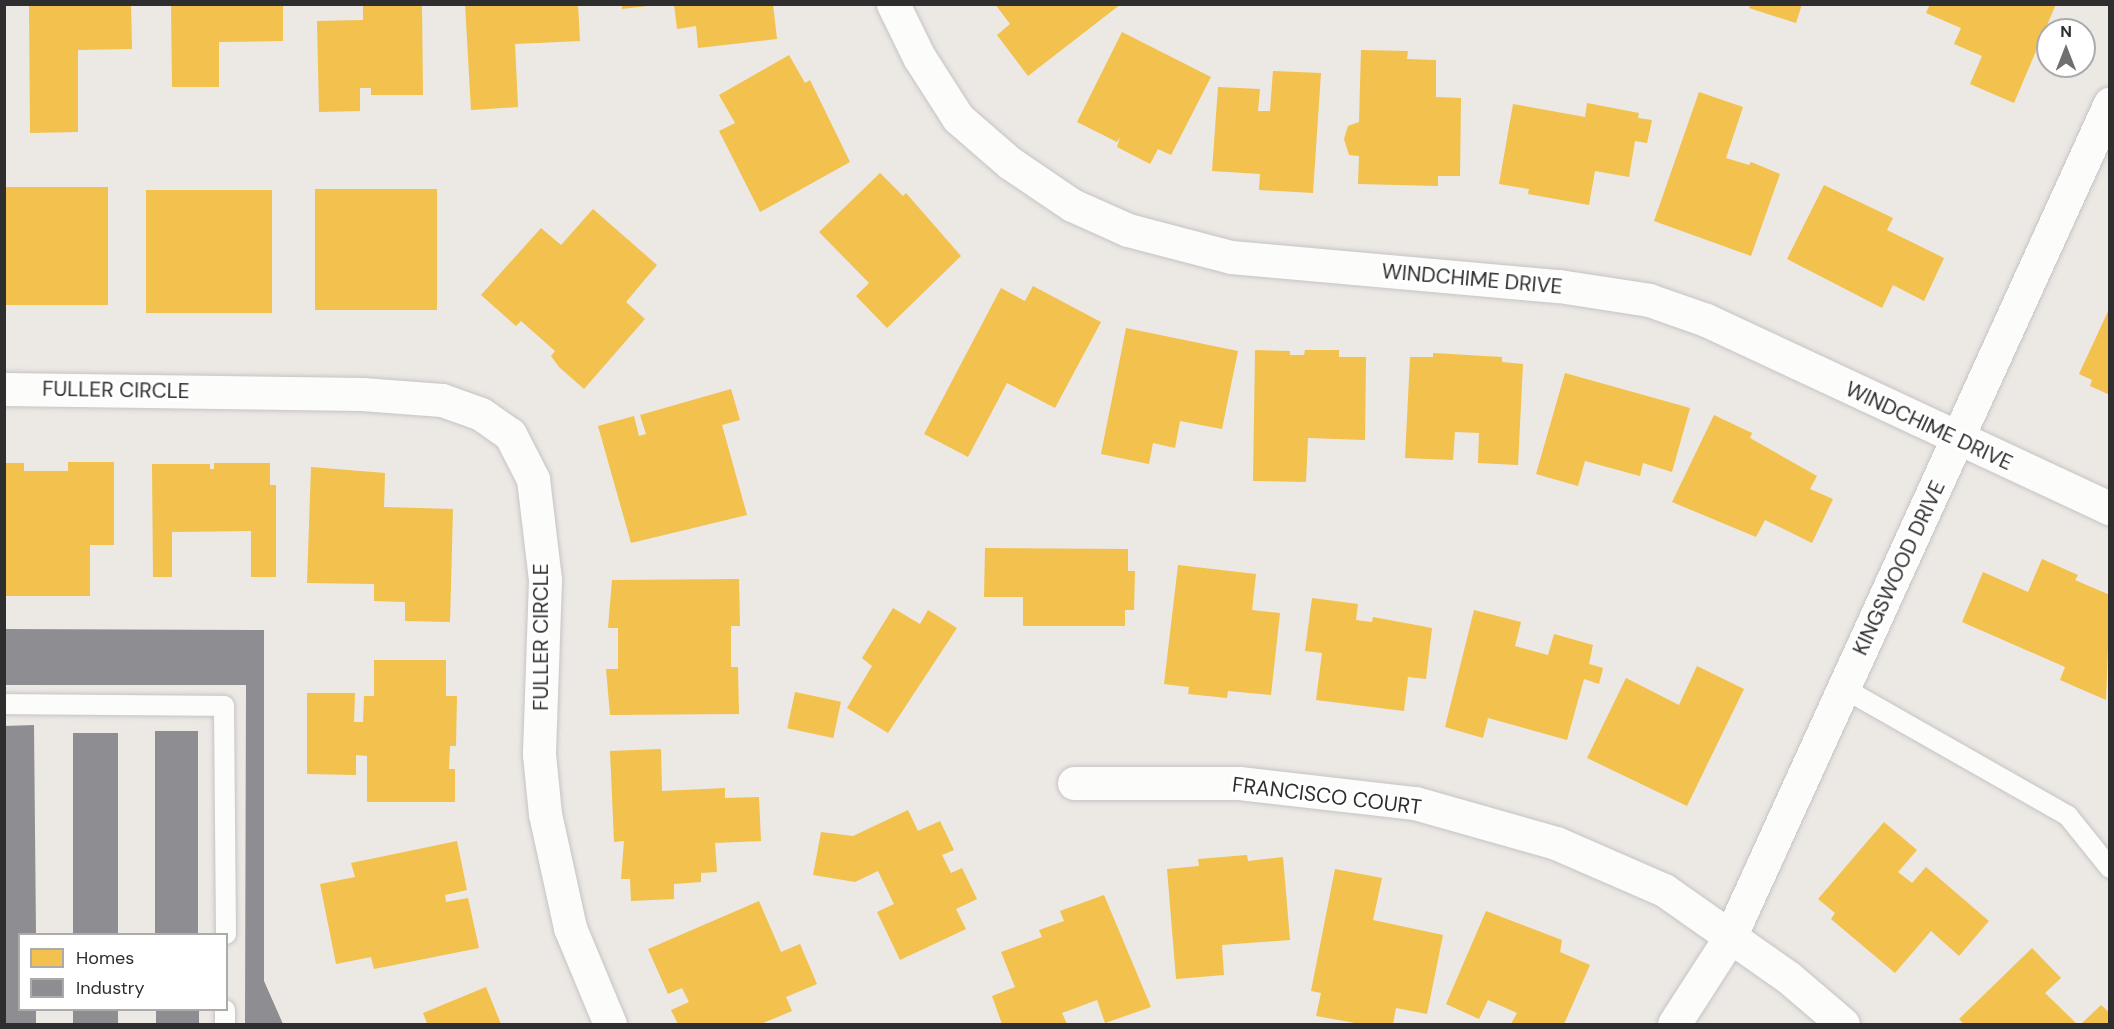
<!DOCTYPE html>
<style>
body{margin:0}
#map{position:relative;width:2114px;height:1029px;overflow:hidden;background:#ece8e4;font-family:"DM Sans",sans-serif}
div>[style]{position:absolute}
.homes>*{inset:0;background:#f2c14e;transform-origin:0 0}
.industry>*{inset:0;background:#8d8d92;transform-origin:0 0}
.roads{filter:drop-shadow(0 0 2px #c5c4c5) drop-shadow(0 0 2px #c5c4c5)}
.lane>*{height:20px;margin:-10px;padding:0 10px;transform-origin:10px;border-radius:10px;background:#fcfcfb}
.street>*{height:33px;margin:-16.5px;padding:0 16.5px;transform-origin:16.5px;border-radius:16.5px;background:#fcfcfb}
.secondary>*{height:33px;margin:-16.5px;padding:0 16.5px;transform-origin:16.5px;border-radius:16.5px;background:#fcfcfb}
span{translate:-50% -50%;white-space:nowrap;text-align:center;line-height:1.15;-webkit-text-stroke:6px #fff;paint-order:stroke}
.street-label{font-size:21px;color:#2e2e2e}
.frame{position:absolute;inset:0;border:6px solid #2e2e2e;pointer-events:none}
.legend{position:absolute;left:18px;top:933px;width:210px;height:78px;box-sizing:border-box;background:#fff;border:2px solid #ababab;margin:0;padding:8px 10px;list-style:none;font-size:18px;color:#2e2e2e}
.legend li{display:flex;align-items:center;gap:12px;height:30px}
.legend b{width:30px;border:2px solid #ababab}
.north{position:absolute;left:2036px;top:18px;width:60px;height:60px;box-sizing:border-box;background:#fff;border:2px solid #ababab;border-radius:50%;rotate:0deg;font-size:16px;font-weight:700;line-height:24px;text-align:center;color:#2e2e2e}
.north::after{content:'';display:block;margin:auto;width:21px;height:27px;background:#706f6e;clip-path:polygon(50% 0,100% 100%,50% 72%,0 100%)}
</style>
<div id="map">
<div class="homes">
<i style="clip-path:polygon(29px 4px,131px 4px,132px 49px,78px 50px,78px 132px,30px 133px)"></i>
<i style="clip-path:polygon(171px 4px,283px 4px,283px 41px,219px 42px,219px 87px,172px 87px)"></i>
<i style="clip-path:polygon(363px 4px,422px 4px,423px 95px,371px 95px,371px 88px,360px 88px,360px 111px,319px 112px,317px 21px,363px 20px)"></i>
<i style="clip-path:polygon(465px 4px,578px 4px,580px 41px,515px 44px,518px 107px,471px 110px)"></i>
<i style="clip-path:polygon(622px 4px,647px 4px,647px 6px,622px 9px)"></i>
<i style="clip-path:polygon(674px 4px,773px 4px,777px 39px,698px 48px,696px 26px,677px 29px)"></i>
<i style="clip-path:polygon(995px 4px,1121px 4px,1028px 76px,997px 35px,1010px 24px)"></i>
<i style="clip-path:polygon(1751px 4px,1802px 4px,1796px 23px,1749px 8px)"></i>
<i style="clip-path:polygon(1930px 4px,2056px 4px,2014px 103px,1970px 84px,1982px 56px,1954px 44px,1961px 28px,1926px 13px)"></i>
<i style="clip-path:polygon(1122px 32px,1211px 77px,1171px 155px,1158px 149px,1150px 164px,1117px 147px,1120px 137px,1117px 142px,1077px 122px)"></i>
<i style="clip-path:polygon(1361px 50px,1408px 51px,1407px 59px,1436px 60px,1436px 97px,1461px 98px,1460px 176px,1438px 176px,1438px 186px,1358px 184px,1359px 156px,1349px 155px,1344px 139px,1348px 126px,1359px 122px)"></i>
<i style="clip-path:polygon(789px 55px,805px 83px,810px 80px,850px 162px,760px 212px,719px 131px,735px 123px,719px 95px)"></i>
<i style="clip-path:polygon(1273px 71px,1321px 73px,1313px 193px,1259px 190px,1260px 174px,1212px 171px,1218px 87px,1260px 89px,1258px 111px,1270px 111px)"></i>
<i style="clip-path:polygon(1699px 92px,1743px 107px,1726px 158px,1749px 165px,1751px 162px,1780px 174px,1751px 256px,1654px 221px)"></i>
<i style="clip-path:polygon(1587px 103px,1639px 113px,1638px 118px,1652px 120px,1647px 143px,1635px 141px,1629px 177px,1595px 171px,1589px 205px,1528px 194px,1529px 189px,1499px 184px,1513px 104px,1585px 117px)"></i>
<i style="clip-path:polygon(880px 173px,903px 196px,906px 193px,961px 256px,887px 328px,856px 296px,869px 283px,819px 232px)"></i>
<i style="clip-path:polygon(1824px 185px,1893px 218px,1887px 230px,1944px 258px,1924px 301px,1893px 285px,1882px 308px,1787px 259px)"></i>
<i style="left:4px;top:187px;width:104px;height:118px"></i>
<i style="left:315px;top:189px;width:122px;height:121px"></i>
<i style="left:272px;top:190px;width:123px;height:126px;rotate:90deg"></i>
<i style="clip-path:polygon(593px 209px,657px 265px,626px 302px,645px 319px,584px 389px,559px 367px,551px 356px,555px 351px,521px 321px,516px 326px,481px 295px,541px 228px,561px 245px)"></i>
<i style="clip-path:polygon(1033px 286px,1101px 322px,1055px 408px,1007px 383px,968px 457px,924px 434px,1001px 288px,1025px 301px)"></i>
<i style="clip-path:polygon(2110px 307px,2110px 395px,2090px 386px,2092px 380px,2079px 374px)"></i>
<i style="clip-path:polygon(1126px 328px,1238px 351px,1222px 429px,1180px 421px,1175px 448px,1153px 443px,1149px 464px,1101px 454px)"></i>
<i style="clip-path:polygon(1255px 350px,1290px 351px,1290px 355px,1304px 355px,1305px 350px,1339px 350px,1339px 357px,1366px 357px,1365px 440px,1308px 438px,1306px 482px,1253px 481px)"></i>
<i style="clip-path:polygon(1433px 353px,1502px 357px,1502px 362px,1523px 364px,1518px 465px,1478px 463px,1479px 433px,1455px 432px,1453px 460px,1405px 458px,1410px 357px,1433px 357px)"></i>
<i style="clip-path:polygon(1565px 373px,1690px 408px,1672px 472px,1643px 463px,1640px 476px,1585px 461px,1578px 486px,1536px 474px)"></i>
<i style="clip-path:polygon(731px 389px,740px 420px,722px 425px,747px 515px,631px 543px,598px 426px,634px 416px,639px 436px,646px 434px,640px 415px)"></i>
<i style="clip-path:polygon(1714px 415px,1752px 433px,1750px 438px,1817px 476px,1810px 489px,1833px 499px,1812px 543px,1765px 520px,1756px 537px,1672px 502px)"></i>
<i style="clip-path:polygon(68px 462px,114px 462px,114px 545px,90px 545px,90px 596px,4px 596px,4px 463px,24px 463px,24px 471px,68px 471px)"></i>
<i style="clip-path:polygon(214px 463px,270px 463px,270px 485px,276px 485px,276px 577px,251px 577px,251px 531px,172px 532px,172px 577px,153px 577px,152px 464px,210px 464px,210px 469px,214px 469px)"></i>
<i style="clip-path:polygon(311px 467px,385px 473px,384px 507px,453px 509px,450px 622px,405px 621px,405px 602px,374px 601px,374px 584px,307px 583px)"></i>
<i style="clip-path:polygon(985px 548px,1128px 549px,1128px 571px,1135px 571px,1134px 610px,1125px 610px,1125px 626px,1023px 626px,1023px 597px,984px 597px)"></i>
<i style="clip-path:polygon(2042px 559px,2078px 575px,2075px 580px,2110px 595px,2106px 700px,2060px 680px,2065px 667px,1962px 622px,1983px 572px,2028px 592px)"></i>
<i style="clip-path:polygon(1178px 565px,1256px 574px,1252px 610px,1280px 613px,1271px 695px,1228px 691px,1227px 698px,1188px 694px,1189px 687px,1164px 684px)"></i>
<i style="clip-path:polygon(739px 579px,740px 626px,731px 626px,731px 667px,738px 667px,739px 714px,610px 715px,606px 669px,618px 669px,618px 628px,608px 628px,612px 580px)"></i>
<i style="clip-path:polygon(1312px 598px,1358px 604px,1356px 620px,1372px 622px,1373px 617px,1432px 628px,1426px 679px,1408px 677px,1404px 711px,1316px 700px,1322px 653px,1305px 651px)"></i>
<i style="clip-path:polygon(893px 608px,920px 624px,928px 610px,957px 628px,888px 733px,847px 708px,872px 666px,862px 658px)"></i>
<i style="clip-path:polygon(1474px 610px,1521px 622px,1515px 646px,1548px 655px,1554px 634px,1593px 645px,1589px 664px,1603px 668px,1599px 684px,1584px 679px,1567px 740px,1488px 718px,1483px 738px,1445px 727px)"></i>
<i style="clip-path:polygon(374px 660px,446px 660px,446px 696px,457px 696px,456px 746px,450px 746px,449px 769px,455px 769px,455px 802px,367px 802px,367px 756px,356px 755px,356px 775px,307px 774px,307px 693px,355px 693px,354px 722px,363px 722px,364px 696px,374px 696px)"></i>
<i style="clip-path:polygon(1697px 666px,1744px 689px,1687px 806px,1587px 758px,1626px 678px,1679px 705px)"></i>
<i style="left:795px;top:692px;width:47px;height:37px;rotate:12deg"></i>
<i style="clip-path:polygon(661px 749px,662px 791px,725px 788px,725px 798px,759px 797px,761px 841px,715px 843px,717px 872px,701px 873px,701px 882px,674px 884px,674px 899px,631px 901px,630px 879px,621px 879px,624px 841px,614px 842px,610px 751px)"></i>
<i style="clip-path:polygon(908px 810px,918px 831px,940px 821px,954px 850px,942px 855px,951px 873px,962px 868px,977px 899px,956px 909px,966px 929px,900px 960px,877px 912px,894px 904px,878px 871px,855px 882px,813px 875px,821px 832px,853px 836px)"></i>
<i style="clip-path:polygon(1884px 822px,1917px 850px,1898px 872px,1912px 883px,1926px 867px,1989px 921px,1959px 956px,1931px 931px,1895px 973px,1831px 919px,1835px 913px,1818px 899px)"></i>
<i style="clip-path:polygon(457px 841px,467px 890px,445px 895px,446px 902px,468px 898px,479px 948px,374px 969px,371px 957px,336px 964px,320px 884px,355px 877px,351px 863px)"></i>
<i style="clip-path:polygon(1247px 855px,1248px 861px,1283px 857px,1290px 940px,1222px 945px,1224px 975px,1176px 979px,1167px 869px,1199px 866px,1198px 859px)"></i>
<i style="clip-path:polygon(1335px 869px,1382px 878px,1373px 920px,1443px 935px,1427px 1014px,1396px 1008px,1393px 1024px,1361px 1024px,1316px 1016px,1321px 993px,1311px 991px)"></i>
<i style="clip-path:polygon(1104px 895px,1151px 1007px,1105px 1023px,1097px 1000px,1062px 1013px,1067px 1024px,1002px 1024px,992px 996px,1015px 987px,1001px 952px,1042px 937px,1039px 930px,1064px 921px,1060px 911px)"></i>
<i style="clip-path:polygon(759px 901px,781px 952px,800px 944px,817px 984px,786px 997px,792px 1011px,761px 1024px,678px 1024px,671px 1010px,689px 1002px,682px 988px,668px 994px,648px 949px)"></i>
<i style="clip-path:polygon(1486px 911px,1562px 940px,1560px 952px,1590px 965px,1564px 1024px,1511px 1024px,1517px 1013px,1488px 1000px,1479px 1019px,1446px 1004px)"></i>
<i style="clip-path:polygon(2032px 948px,2061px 978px,2045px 993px,2077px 1024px,1964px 1024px,1959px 1019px)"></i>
<i style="clip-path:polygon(486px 987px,501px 1024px,424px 1024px,427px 1023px,423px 1013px)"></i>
<i style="clip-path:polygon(2101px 1005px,2110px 1013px,2110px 1024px,2081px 1024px)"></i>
</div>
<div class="industry">
<i style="clip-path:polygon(4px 629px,264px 630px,264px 981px,283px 1024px,245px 1024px,246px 685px,4px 685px)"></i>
<i style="clip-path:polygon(34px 725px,36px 934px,20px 934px,20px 1010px,36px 1010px,36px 1024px,4px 1024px,4px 726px)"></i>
<i style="left:155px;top:731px;width:43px;height:203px"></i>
<i style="left:73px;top:733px;width:45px;height:201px"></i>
<i style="left:73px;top:1010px;width:45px;height:14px"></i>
<i style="left:156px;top:1010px;width:43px;height:14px"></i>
</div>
<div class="roads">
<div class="lane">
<i style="left:1843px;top:688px;width:259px;rotate:29.6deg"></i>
<i style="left:2068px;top:816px;width:67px;rotate:51.1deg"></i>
<i style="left:4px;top:704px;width:220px;rotate:0.5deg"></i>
<i style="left:224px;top:706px;width:228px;rotate:89.5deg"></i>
<i style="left:225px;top:1024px;width:14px;rotate:-90deg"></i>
</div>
<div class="street">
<i style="left:893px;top:4px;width:59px;rotate:63.9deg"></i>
<i style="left:919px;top:57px;width:72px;rotate:57.4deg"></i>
<i style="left:958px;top:118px;width:69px;rotate:40.9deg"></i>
<i style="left:1010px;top:163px;width:75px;rotate:34.1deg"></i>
<i style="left:1072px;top:205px;width:61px;rotate:24.1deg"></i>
<i style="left:1128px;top:230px;width:106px;rotate:14.7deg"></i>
<i style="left:1231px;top:257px;width:329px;rotate:5.1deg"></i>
<i style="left:1559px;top:286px;width:91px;rotate:8.8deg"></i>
<i style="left:1649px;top:300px;width:60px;rotate:19.3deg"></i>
<i style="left:1706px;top:320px;width:446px;rotate:25deg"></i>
<i style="left:4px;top:389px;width:358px;rotate:0.8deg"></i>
<i style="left:362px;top:394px;width:80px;rotate:4.3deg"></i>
<i style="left:442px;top:400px;width:41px;rotate:19.7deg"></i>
<i style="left:481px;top:414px;width:35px;rotate:35deg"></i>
<i style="left:510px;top:434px;width:51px;rotate:62.9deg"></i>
<i style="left:533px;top:479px;width:102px;rotate:83.2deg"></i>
<i style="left:545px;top:580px;width:174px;rotate:92deg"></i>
<i style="left:539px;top:754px;width:60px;rotate:84.3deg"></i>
<i style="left:545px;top:814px;width:117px;rotate:77.6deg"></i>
<i style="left:570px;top:928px;width:104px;rotate:67.4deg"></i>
<i style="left:1074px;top:783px;width:165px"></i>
<i style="left:1239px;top:783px;width:177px;rotate:6.5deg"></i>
<i style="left:1415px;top:803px;width:147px;rotate:15.8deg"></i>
<i style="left:1556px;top:843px;width:118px;rotate:23.5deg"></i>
<i style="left:1664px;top:890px;width:151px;rotate:35.1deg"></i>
<i style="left:1788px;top:977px;width:72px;rotate:40.5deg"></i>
</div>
<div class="secondary">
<i style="left:1674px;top:1024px;width:103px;rotate:-57.2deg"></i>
<i style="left:1730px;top:937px;width:916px;rotate:-65.5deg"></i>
</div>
</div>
<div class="street-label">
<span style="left:1472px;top:279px;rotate:5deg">WINDCHIME DRIVE</span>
<span style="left:116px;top:390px;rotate:1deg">FULLER CIRCLE</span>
<span style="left:1929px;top:426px;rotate:25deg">WINDCHIME DRIVE</span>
<span style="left:1899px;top:568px;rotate:-65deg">KINGSWOOD DRIVE</span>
<span style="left:541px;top:637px;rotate:-90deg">FULLER CIRCLE</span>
<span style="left:1327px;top:796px;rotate:7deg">FRANCISCO COURT</span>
</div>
<div class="frame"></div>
<ul class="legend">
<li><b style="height:16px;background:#f2c14e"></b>Homes</li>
<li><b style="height:16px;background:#8d8d92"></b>Industry</li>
</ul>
<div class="north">N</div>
</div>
